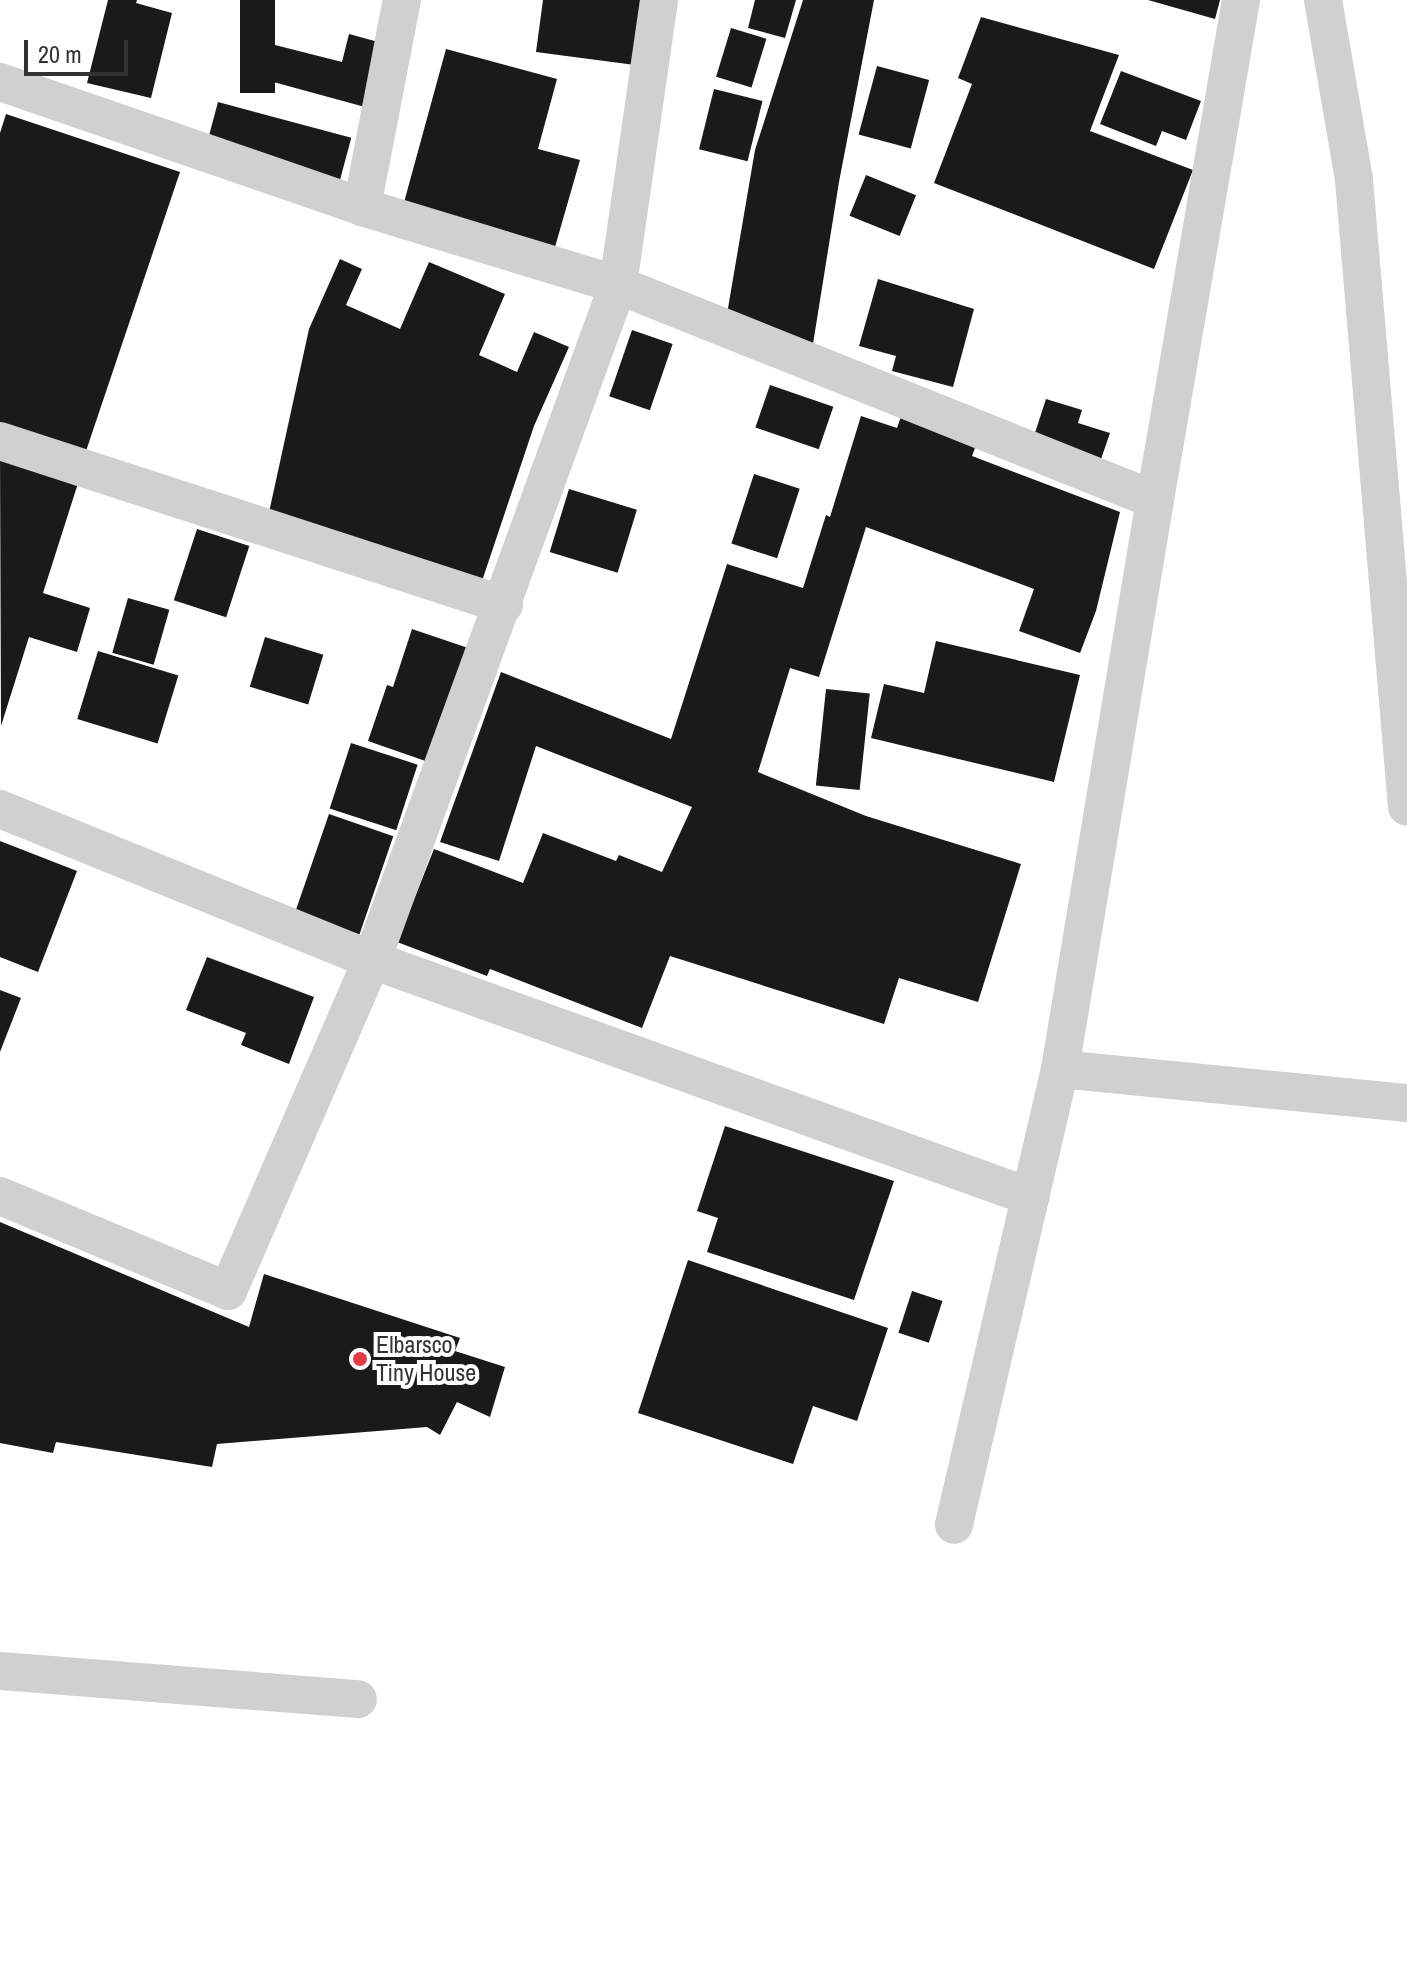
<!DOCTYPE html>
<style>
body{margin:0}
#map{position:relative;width:1407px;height:1968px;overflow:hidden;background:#fff;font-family:"Archivo Narrow",sans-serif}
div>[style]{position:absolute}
.building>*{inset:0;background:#1a1a1a;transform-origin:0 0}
.street>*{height:38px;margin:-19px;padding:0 19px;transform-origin:19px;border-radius:19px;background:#d0d0d0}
.dots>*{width:22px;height:22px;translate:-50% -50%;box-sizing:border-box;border:4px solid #fff;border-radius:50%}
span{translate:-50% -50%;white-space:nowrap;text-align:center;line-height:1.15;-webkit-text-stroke:8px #fff;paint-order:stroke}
.poi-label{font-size:24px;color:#333}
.left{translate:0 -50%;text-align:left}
.scale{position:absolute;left:24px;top:40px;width:104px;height:36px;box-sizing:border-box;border:4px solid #333;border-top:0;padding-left:10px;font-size:24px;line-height:28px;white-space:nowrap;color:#333;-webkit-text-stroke:6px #fff;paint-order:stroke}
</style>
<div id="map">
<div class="building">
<i style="clip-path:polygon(108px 0,137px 0,136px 3px,172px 13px,151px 98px,87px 83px)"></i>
<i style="left:240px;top:0;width:35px;height:93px"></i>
<i style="clip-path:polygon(543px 0,643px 0,635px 65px,536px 52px)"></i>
<i style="clip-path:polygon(755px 0,796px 0,785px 38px,748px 28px)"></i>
<i style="clip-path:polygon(803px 0,874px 0,839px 182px,813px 344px,727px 314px,755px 150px)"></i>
<i style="clip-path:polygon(1148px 0,1220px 0,1215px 19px)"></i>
<i style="clip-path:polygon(981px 17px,1119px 55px,1090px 131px,1193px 170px,1154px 269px,934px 183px,972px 84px,958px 78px)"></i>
<i style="left:731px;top:28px;width:37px;height:51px;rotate:17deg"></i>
<i style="clip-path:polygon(349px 34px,382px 43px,365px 107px,266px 80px,275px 45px,342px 62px)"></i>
<i style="clip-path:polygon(446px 49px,557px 79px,538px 149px,580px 160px,555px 247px,403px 206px)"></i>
<i style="left:877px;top:66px;width:54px;height:71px;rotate:15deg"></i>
<i style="clip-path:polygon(1121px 71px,1201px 101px,1186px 140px,1162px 131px,1156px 146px,1100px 124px)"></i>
<i style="left:714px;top:89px;width:50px;height:62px;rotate:14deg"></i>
<i style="left:218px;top:102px;width:138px;height:45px;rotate:15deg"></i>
<i style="clip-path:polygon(6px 114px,180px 172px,85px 454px,0 426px,0 133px)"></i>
<i style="left:866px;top:175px;width:54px;height:44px;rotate:22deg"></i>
<i style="clip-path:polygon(340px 259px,362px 269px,346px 305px,400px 329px,429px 262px,505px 294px,479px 355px,517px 372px,534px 332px,569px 347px,534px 426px,480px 587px,268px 517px,309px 329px)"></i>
<i style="clip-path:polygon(878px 279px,974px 309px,953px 387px,892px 371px,896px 356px,859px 346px)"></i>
<i style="left:632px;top:330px;width:43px;height:70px;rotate:19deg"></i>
<i style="left:770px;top:385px;width:67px;height:45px;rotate:19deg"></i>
<i style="clip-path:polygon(1046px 399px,1082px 410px,1078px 423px,1110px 433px,1100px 462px,1033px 439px)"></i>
<i style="clip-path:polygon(903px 411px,978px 440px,972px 456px,1120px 512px,1096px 611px,1080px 653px,1019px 631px,1034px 589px,866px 527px,819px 677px,790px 668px,758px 772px,866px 816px,1021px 864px,978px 1002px,899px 978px,884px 1024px,670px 956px,642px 1028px,490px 969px,487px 976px,397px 942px,434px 849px,523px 883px,543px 833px,616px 861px,619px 855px,662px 872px,692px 807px,536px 746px,499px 861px,440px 842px,501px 672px,671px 739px,727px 564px,803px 588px,826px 515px,830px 517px,861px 416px,897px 428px)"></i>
<i style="clip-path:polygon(0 452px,80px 477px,43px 593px,90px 608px,77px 652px,29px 637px,1px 726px)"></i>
<i style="left:754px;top:474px;width:48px;height:73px;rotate:18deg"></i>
<i style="left:569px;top:489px;width:71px;height:66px;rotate:17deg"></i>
<i style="left:197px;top:529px;width:55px;height:75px;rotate:18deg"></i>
<i style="left:128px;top:598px;width:43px;height:57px;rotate:16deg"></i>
<i style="clip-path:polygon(412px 629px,474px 650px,434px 764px,368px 741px,387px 685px,393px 687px)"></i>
<i style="left:265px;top:637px;width:61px;height:52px;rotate:17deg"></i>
<i style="clip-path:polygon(936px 641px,1080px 675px,1054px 782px,871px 738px,884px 684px,924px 693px)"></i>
<i style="left:98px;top:651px;width:84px;height:71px;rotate:17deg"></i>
<i style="left:826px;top:689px;width:44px;height:97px;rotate:6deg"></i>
<i style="left:351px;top:743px;width:70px;height:69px;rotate:18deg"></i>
<i style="left:329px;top:814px;width:68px;height:104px;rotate:19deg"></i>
<i style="clip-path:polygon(0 841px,77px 871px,38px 972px,0 957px)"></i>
<i style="clip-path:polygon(207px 957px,314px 997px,289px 1064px,241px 1045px,246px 1033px,186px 1010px)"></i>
<i style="clip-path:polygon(0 990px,21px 998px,0 1052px)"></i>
<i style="clip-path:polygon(725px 1126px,894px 1181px,854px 1300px,707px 1252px,718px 1218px,697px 1211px)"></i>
<i style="clip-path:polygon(0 1222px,249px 1327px,264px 1274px,460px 1338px,455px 1351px,505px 1367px,490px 1417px,457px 1402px,440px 1435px,427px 1427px,217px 1444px,212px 1467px,56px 1442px,53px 1453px,0 1443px)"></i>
<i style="clip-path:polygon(688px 1260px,888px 1328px,857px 1421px,813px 1406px,793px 1464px,638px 1413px)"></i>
<i style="left:912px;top:1291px;width:32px;height:44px;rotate:18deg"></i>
</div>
<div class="street">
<i style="left:1323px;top:0;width:183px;rotate:80.2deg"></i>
<i style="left:1354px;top:180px;width:629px;rotate:85.17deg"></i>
<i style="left:0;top:82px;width:383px;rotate:19deg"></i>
<i style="left:362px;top:207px;width:268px;rotate:16.9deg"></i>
<i style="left:618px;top:285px;width:578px;rotate:21.82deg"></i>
<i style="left:1155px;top:500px;width:577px;rotate:99.48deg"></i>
<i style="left:1060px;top:1069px;width:468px;rotate:103.1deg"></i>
<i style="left:362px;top:207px;width:211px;rotate:-79.1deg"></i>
<i style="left:0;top:441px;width:530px;rotate:18.02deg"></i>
<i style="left:1155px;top:500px;width:507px;rotate:-80.24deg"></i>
<i style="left:0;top:809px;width:401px;rotate:22.1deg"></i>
<i style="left:372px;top:960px;width:700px;rotate:19.78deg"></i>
<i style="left:1060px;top:1069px;width:349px;rotate:5.6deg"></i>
<i style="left:0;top:1196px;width:247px;rotate:22.6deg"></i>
<i style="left:228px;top:1291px;width:361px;rotate:-66.5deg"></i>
<i style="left:372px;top:960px;width:718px;rotate:-69.98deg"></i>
<i style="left:618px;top:285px;width:288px;rotate:-81.8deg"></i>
<i style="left:0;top:1671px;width:359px;rotate:4.5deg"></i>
</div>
<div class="dots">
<i style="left:360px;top:1359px;background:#e63946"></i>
</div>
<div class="poi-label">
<span class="left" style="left:376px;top:1359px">Elbarsco<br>Tiny House</span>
</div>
<div class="scale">20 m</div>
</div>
